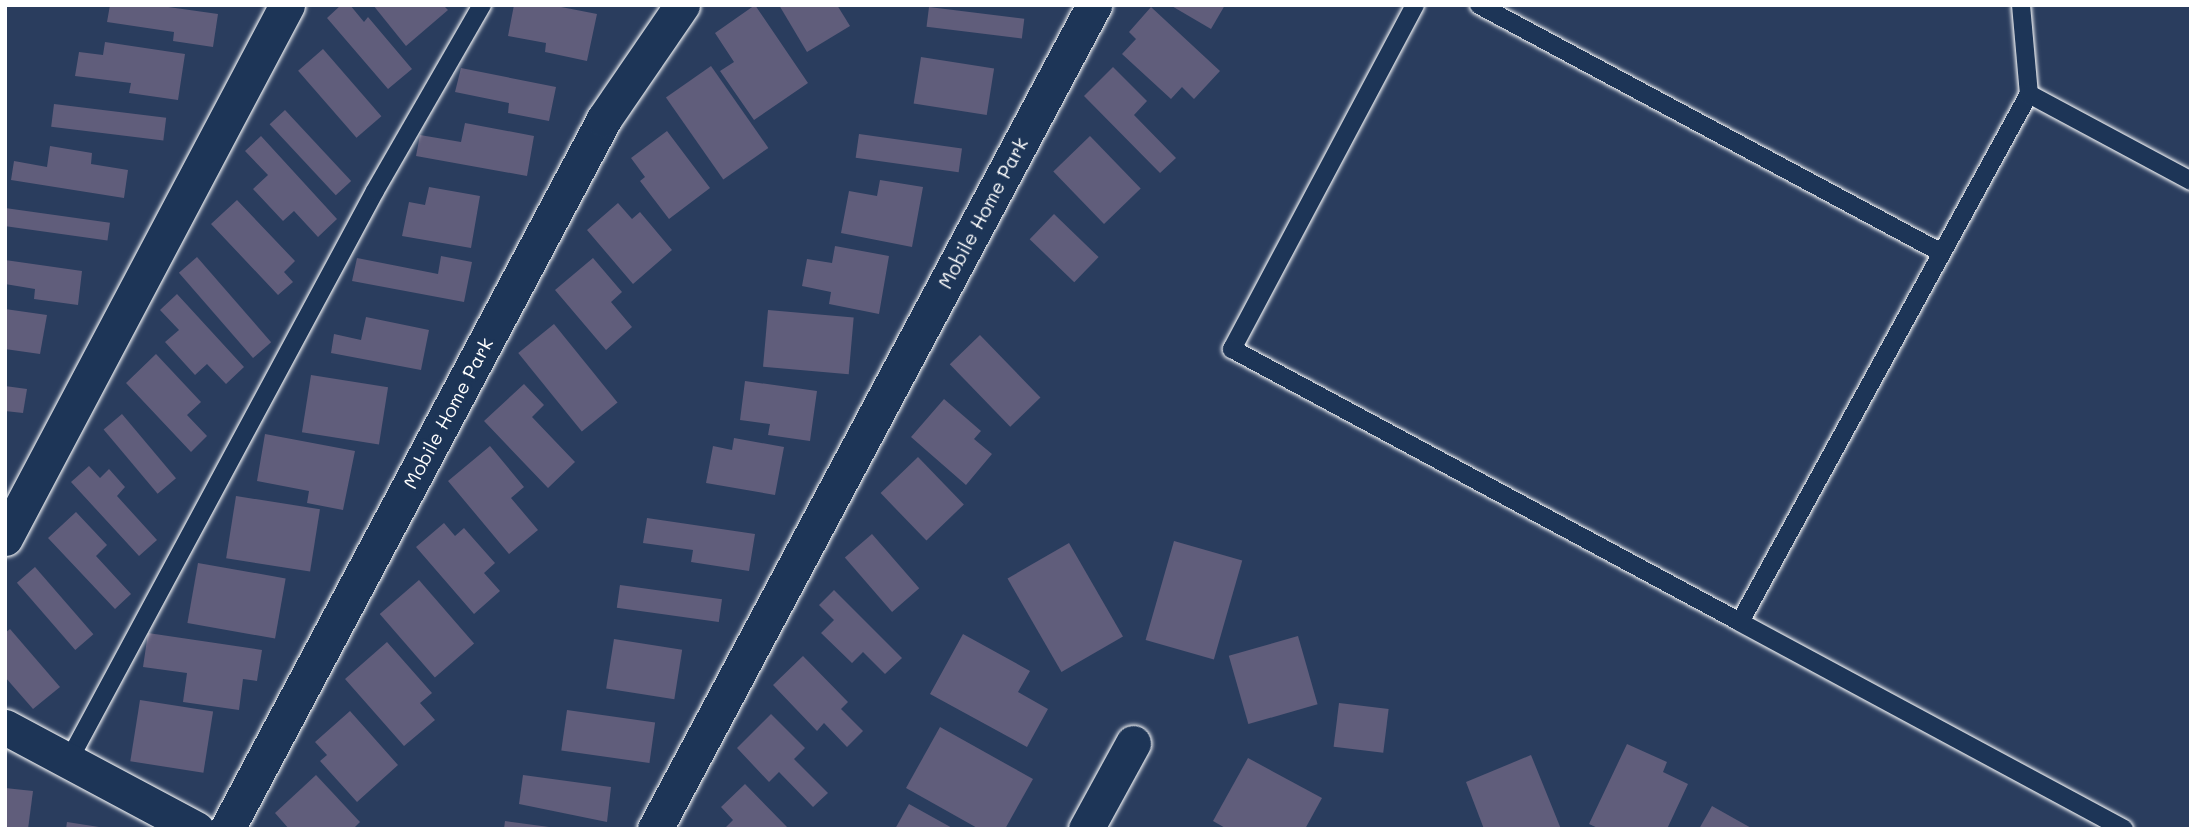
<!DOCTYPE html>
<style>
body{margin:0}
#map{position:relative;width:2196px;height:834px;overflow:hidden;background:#2a3d5e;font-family:Mali,sans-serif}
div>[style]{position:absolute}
.building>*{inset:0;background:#605d7b;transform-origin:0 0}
.roads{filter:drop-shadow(0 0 2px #fff) drop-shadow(0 0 2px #fff)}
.service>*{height:18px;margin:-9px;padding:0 9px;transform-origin:9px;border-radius:9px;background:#1d3557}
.minor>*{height:35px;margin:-17.5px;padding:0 17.5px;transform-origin:17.5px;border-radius:17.5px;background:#1d3557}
span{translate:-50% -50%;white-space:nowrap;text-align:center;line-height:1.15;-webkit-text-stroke:7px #1d3557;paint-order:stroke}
.street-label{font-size:19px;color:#fff}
.frame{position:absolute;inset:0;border:7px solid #fff;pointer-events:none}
</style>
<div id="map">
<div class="building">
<i style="clip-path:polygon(110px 5px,154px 5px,218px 14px,213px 47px,173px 41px,174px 32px,107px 22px)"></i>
<i style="clip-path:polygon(341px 5px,350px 5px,364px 22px,368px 17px,412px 69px,388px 89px,327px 18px)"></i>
<i style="clip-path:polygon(373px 5px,443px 5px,448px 10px,406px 46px)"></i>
<i style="clip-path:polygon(514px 5px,551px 5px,597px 14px,587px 61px,545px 52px,546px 43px,508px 36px)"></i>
<i style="clip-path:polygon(755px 5px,808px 83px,754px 120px,720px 71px,734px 62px,715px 33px)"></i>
<i style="clip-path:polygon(779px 5px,837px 5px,850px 26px,807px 52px)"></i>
<i style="clip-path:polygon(1170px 5px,1225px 5px,1211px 29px)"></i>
<i style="left:929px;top:7px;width:96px;height:20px;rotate:7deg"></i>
<i style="clip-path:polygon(1151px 7px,1220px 71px,1194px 99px,1182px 87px,1171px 99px,1122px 54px,1136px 39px,1129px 32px)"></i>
<i style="clip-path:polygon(105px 42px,185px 54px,178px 100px,129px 93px,131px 83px,75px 76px,79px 52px,103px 55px)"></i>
<i style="left:323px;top:49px;width:89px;height:33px;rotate:49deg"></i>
<i style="left:921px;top:57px;width:74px;height:47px;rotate:9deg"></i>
<i style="left:711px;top:66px;width:100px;height:55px;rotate:55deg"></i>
<i style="clip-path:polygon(1113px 67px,1147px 101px,1134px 115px,1176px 158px,1160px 173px,1084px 96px)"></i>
<i style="clip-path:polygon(461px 68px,556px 87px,549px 121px,508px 113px,509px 103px,455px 92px)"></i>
<i style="left:54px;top:104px;width:113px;height:23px;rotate:7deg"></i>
<i style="left:285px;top:110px;width:97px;height:21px;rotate:47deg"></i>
<i style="clip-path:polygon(465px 123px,534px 136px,527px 176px,416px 156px,420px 135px,461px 142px)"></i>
<i style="clip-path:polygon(667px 131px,710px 188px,669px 219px,640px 181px,645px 177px,631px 158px)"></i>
<i style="left:859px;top:134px;width:104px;height:24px;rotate:8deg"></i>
<i style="clip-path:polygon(261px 136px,337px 219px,318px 237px,294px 211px,283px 221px,253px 189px,268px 175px,245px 151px)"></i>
<i style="left:1090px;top:136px;width:73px;height:51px;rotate:46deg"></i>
<i style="clip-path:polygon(50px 146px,92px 153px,91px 164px,128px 170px,124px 198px,11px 180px,14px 161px,47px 167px)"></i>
<i style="clip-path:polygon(880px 180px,923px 187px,912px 247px,841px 233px,849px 191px,877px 196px)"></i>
<i style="clip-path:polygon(429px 187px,480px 196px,471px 248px,402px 236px,409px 202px,425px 205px)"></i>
<i style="clip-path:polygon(237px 200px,295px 261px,284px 272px,293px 282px,278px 295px,211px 224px)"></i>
<i style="clip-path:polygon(618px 203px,632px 219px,640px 212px,672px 250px,633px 284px,587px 230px)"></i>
<i style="left:5px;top:208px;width:106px;height:18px;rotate:8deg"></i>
<i style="left:1054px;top:214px;width:62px;height:35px;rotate:44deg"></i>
<i style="clip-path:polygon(835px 246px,889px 256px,879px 314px,829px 304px,831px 292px,802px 286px,807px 259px,832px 263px)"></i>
<i style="clip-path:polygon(441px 256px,472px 262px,464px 302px,352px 281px,357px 258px,438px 274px)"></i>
<i style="left:197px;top:257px;width:113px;height:24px;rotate:49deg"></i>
<i style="clip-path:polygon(593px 258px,622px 292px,611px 302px,632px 327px,606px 350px,555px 290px)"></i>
<i style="clip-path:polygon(5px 260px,82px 271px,78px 305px,34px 299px,35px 289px,5px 284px)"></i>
<i style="clip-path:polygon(177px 294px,244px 367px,226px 384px,207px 364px,195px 375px,165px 342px,179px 330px,160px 310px)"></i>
<i style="clip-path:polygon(5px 309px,47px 315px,40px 354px,5px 349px)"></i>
<i style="left:768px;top:310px;width:86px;height:57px;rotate:5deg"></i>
<i style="clip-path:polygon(366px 317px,429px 330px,421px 370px,331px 353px,334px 334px,361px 340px)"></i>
<i style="left:554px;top:324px;width:101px;height:46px;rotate:51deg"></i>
<i style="left:980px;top:335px;width:87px;height:42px;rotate:46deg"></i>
<i style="clip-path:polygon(156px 354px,201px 402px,187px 415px,207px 436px,191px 452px,126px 383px)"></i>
<i style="left:311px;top:375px;width:78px;height:58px;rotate:9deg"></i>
<i style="clip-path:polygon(745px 381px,817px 391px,810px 441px,768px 435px,770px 424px,740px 420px)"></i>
<i style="clip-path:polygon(524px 384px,544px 405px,532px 417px,575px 462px,548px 488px,484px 421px)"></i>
<i style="clip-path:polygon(5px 386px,27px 389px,23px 413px,5px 411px)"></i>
<i style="clip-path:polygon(944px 399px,981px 431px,974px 439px,992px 454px,966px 485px,911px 437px)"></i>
<i style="left:122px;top:414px;width:84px;height:24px;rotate:50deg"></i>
<i style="clip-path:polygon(265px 434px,355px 451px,343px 510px,307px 503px,309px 491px,257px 481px)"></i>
<i style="clip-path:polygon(734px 438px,784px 447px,775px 495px,706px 483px,713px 446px,732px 450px)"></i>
<i style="clip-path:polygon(490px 446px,524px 487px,511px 498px,538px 530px,509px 554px,448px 481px)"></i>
<i style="left:918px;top:457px;width:66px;height:52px;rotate:46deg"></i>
<i style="clip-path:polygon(89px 466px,100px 478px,109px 469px,125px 487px,117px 496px,157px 540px,139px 556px,71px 482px)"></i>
<i style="left:236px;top:496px;width:85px;height:63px;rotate:9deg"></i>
<i style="clip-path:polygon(76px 512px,107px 545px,96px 556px,131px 594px,115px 609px,48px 538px)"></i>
<i style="clip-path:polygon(647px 518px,755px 534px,749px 571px,691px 562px,693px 550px,643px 543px)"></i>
<i style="clip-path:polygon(444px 523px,455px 536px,464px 528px,495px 563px,484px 573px,500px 591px,474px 614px,416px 547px)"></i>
<i style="left:872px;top:534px;width:72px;height:36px;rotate:49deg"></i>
<i style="left:1174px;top:541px;width:71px;height:103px;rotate:16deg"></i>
<i style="left:1069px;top:543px;width:108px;height:71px;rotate:60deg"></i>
<i style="left:198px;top:563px;width:89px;height:61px;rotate:10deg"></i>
<i style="left:35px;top:567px;width:89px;height:24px;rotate:49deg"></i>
<i style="left:419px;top:580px;width:84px;height:52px;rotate:49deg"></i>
<i style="left:620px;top:585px;width:103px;height:23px;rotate:8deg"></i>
<i style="clip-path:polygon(834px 590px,902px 658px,885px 674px,863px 652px,852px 663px,821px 633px,834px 620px,819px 605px)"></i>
<i style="clip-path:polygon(10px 629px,60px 687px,33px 709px,5px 677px,5px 633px)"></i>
<i style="clip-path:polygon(148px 633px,262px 650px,257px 681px,243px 679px,239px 710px,183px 702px,187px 673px,143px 667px)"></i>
<i style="clip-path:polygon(963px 634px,1030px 671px,1018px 692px,1048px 709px,1027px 747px,930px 694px)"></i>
<i style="left:1298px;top:636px;width:71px;height:72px;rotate:74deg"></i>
<i style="left:614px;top:639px;width:69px;height:50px;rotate:9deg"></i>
<i style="clip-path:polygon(387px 642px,432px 693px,420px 703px,435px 720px,404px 746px,345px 679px)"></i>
<i style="clip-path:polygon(803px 656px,848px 702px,841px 709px,863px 731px,847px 747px,824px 723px,817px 731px,773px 685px)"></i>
<i style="left:140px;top:700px;width:74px;height:62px;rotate:9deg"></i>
<i style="left:1339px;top:703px;width:50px;height:44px;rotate:7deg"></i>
<i style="left:567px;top:710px;width:89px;height:41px;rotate:8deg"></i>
<i style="clip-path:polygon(350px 711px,398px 765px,357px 802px,320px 761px,327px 755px,315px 742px)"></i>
<i style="clip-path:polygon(771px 714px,805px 748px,794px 759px,828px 793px,813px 807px,779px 772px,769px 782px,737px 748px)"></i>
<i style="clip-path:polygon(940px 727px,1033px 779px,1005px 829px,979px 829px,906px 788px)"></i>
<i style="clip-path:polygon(1627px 744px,1667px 762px,1663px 772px,1688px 784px,1667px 829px,1600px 829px,1589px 824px)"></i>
<i style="clip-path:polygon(1531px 755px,1561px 829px,1484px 829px,1466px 782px)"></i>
<i style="clip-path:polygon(1248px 758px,1322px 798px,1305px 829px,1227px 829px,1213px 821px)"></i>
<i style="clip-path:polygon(316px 775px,360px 822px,353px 829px,289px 829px,275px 813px)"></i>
<i style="clip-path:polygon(523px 775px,611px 787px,607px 822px,519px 804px)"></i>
<i style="clip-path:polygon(745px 784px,787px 827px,785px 829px,724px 829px,733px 820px,721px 807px)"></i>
<i style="clip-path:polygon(5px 788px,33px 791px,28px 829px,5px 829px)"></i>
<i style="clip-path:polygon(909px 804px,954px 829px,895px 829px)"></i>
<i style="clip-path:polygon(1712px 806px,1753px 829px,1699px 829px)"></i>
<i style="clip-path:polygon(505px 821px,549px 827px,549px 829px,504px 829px)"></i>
<i style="clip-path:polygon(67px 822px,99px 827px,98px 829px,66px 829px)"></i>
</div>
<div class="roads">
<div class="service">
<i style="left:1415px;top:5px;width:390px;rotate:118deg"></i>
<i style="left:1232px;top:349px;width:577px;rotate:28.25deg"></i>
<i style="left:1479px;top:5px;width:525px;rotate:28.18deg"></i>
<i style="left:2021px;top:5px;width:89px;rotate:84.9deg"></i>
<i style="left:69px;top:760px;width:646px;rotate:-61.73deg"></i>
<i style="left:375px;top:191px;width:215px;rotate:-60.1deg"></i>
<i style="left:2124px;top:829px;width:436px;rotate:-151.7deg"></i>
<i style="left:1740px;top:622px;width:602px;rotate:-61.31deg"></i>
<i style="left:2029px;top:94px;width:184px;rotate:28.2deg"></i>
</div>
<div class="minor">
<i style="left:5px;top:538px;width:603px;rotate:-62.12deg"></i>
<i style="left:5px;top:727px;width:217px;rotate:28.1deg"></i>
<i style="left:227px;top:829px;width:804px;rotate:-62.03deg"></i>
<i style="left:604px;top:119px;width:138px;rotate:-55.6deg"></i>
<i style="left:655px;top:829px;width:934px;rotate:-61.95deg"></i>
<i style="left:1086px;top:829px;width:98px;rotate:-61.3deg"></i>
</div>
</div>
<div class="street-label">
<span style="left:983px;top:213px;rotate:-62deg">Mobile Home Park</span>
<span style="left:448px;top:413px;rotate:-62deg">Mobile Home Park</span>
</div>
<div class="frame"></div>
</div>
